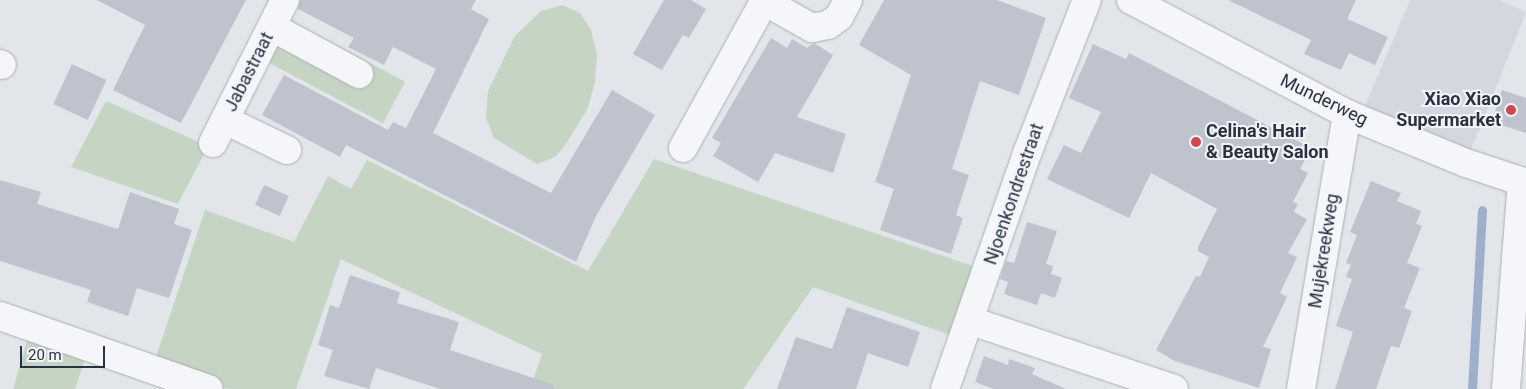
<!DOCTYPE html>
<style>
body{margin:0}
#map{position:relative;width:1526px;height:389px;overflow:hidden;background:#e2e5ea;font-family:Roboto,sans-serif}
div>[style]{position:absolute}
.built>*{inset:0;background:#d4d7df}
.green>*{inset:0;background:#c6d4c3;transform-origin:0 0}
.stream>*{height:9px;margin:-4.5px;padding:0 4.5px;transform-origin:4.5px;border-radius:4.5px;background:#9eafca}
.building>*{inset:0;background:#bfc3cd;transform-origin:0 0}
.roads{filter:drop-shadow(0 0 1px #abafb8) drop-shadow(0 0 1px #abafb8)}
.minor>*{height:28px;margin:-14px;padding:0 14px;transform-origin:14px;border-radius:14px;background:#f5f6f9}
.dots>*{width:14px;height:14px;translate:-50% -50%;box-sizing:border-box;border:2px solid #f2f4f8;border-radius:50%}
span{translate:-50% -50%;white-space:nowrap;text-align:center;line-height:1.15;-webkit-text-stroke:4px #f2f4f8;paint-order:stroke}
.street-label{font-size:18px;color:#2a3142}
.poi-label{font-size:18px;color:#2a3142;font-weight:700}
.right{translate:-100% -50%;text-align:right}
.left{translate:0 -50%;text-align:left}
.scale{position:absolute;left:20px;top:346px;width:85px;height:22px;box-sizing:border-box;border:2px solid #2a3142;border-top:0;padding-left:6px;font-size:15px;line-height:18px;white-space:nowrap;color:#2a3142;-webkit-text-stroke:4px #f2f4f8;paint-order:stroke}
</style>
<div id="map">
<div class="built">
<i style="clip-path:polygon(1410px 0,1499px 0,1526px 12px,1470px 153px,1365px 106px)"></i>
</div>
<div class="green">
<i style="clip-path:polygon(562px 5px,580px 13px,591px 30px,597px 54px,595px 82px,588px 108px,564px 147px,555px 157px,537px 164px,494px 138px,486px 118px,488px 91px,515px 36px,541px 11px)"></i>
<i style="left:285px;top:18px;width:136px;height:47px;rotate:28deg"></i>
<i style="clip-path:polygon(106px 101px,208px 146px,178px 204px,71px 167px)"></i>
<i style="clip-path:polygon(654px 159px,976px 267px,953px 336px,813px 287px,743px 389px,530px 389px,542px 354px,341px 259px,296px 389px,228px 389px,154px 363px,205px 210px,294px 242px,328px 176px,351px 189px,367px 160px,588px 271px)"></i>
<i style="clip-path:polygon(29px 333px,87px 353px,75px 389px,13px 389px)"></i>
</div>
<div class="stream">
<i style="left:1472px;top:389px;width:179px;rotate:-86.8deg"></i>
</div>
<div class="building">
<i style="clip-path:polygon(97px 0,246px 0,181px 123px,113px 90px,145px 25px)"></i>
<i style="clip-path:polygon(300px 0,476px 0,471px 9px,489px 19px,433px 133px,551px 193px,612px 90px,655px 115px,596px 216px,576px 262px,346px 145px,340px 157px,262px 115px,284px 75px,388px 130px,393px 122px,406px 128px,436px 69px,393px 47px,384px 65px,348px 47px,354px 38px,298px 9px)"></i>
<i style="clip-path:polygon(664px 0,691px 0,706px 9px,689px 38px,683px 35px,662px 70px,633px 54px)"></i>
<i style="clip-path:polygon(884px 0,997px 0,1046px 18px,1019px 95px,980px 81px,952px 169px,969px 175px,956px 215px,963px 218px,951px 254px,880px 230px,894px 189px,875px 182px,911px 75px,859px 45px)"></i>
<i style="clip-path:polygon(1228px 0,1356px 0,1347px 19px,1388px 37px,1375px 65px,1349px 53px,1341px 70px,1304px 54px,1311px 40px)"></i>
<i style="clip-path:polygon(771px 38px,787px 48px,792px 39px,807px 48px,814px 43px,833px 55px,797px 117px,846px 134px,833px 173px,775px 153px,758px 182px,713px 156px,721px 143px,712px 138px)"></i>
<i style="clip-path:polygon(1093px 44px,1126px 59px,1129px 53px,1311px 148px,1300px 169px,1308px 173px,1293px 202px,1298px 204px,1294px 212px,1307px 219px,1288px 253px,1297px 257px,1280px 293px,1287px 297px,1263px 347px,1271px 349px,1259px 388px,1175px 361px,1156px 350px,1196px 276px,1200px 277px,1209px 257px,1198px 251px,1198px 247px,1217px 209px,1151px 173px,1129px 218px,1047px 179px,1064px 145px,1081px 153px,1101px 112px,1069px 98px)"></i>
<i style="left:72px;top:64px;width:38px;height:44px;rotate:25deg"></i>
<i style="clip-path:polygon(1502px 90px,1526px 98px,1526px 133px,1492px 122px)"></i>
<i style="clip-path:polygon(0 180px,41px 192px,37px 204px,118px 229px,130px 192px,179px 209px,174px 224px,192px 230px,169px 298px,137px 288px,128px 316px,87px 302px,91px 290px,0 261px)"></i>
<i style="clip-path:polygon(1371px 181px,1401px 193px,1397px 201px,1421px 211px,1416px 224px,1422px 226px,1407px 263px,1420px 268px,1404px 308px,1412px 311px,1399px 348px,1391px 346px,1376px 389px,1335px 389px,1353px 332px,1336px 326px,1352px 279px,1346px 277px,1351px 265px,1346px 263px,1357px 235px,1350px 232px)"></i>
<i style="left:264px;top:185px;width:27px;height:22px;rotate:24deg"></i>
<i style="clip-path:polygon(1027px 222px,1057px 231px,1046px 264px,1053px 266px,1051px 274px,1062px 278px,1055px 298px,1041px 293px,1037px 305px,1004px 294px,1008px 282px,1000px 279px,1006px 261px,1014px 263px)"></i>
<i style="clip-path:polygon(350px 275px,400px 292px,397px 303px,459px 322px,450px 350px,554px 385px,554px 389px,440px 389px,376px 368px,369px 389px,324px 376px,333px 350px,318px 345px,330px 305px,339px 308px)"></i>
<i style="clip-path:polygon(847px 307px,920px 332px,908px 367px,868px 353px,856px 389px,777px 389px,796px 337px,832px 349px)"></i>
<i style="clip-path:polygon(984px 356px,1008px 365px,1009px 359px,1035px 368px,1032px 374px,1066px 389px,994px 389px,975px 382px)"></i>
</div>
<div class="roads">
<div class="minor">
<i style="left:772px;top:0;width:6px;rotate:81deg"></i>
<i style="left:773px;top:6px;width:45px;rotate:29.4deg"></i>
<i style="left:812px;top:28px;width:16px;rotate:-11deg"></i>
<i style="left:828px;top:25px;width:14px;rotate:-36deg"></i>
<i style="left:839px;top:17px;width:19px;rotate:-62deg"></i>
<i style="left:1131px;top:0;width:244px;rotate:27.8deg"></i>
<i style="left:1347px;top:114px;width:129px;rotate:22.4deg"></i>
<i style="left:1466px;top:163px;width:63px;rotate:18.4deg"></i>
<i style="left:272px;top:27px;width:99px;rotate:28.4deg"></i>
<i style="left:0;top:64px;width:2px;rotate:27deg"></i>
<i style="left:225px;top:120px;width:69px;rotate:25.8deg"></i>
<i style="left:213px;top:143px;width:160px;rotate:-63.3deg"></i>
<i style="left:683px;top:148px;width:169px;rotate:-61deg"></i>
<i style="left:0;top:316px;width:221px;rotate:19.3deg"></i>
<i style="left:971px;top:321px;width:214px;rotate:18.5deg"></i>
<i style="left:945px;top:389px;width:252px;rotate:-70.8deg"></i>
<i style="left:1028px;top:151px;width:162px;rotate:-68.7deg"></i>
<i style="left:1301px;top:389px;width:279px;rotate:-80.5deg"></i>
<i style="left:1506px;top:389px;width:208px;rotate:-85.6deg"></i>
</div>
</div>
<div class="dots">
<i style="left:1511px;top:110px;background:#cd4952"></i>
<i style="left:1196px;top:142px;background:#cd4952"></i>
</div>
<div class="street-label">
<span style="left:249px;top:72px;rotate:-63deg">Jabastraat</span>
<span style="left:1324px;top:100px;rotate:26deg">Munderweg</span>
<span style="left:1014px;top:194px;rotate:-71deg">Njoenkondrestraat</span>
<span style="left:1324px;top:251px;rotate:-81deg">Mujekreekweg</span>
</div>
<div class="poi-label">
<span class="right" style="left:1501px;top:110px">Xiao Xiao<br>Supermarket</span>
<span class="left" style="left:1206px;top:142px">Celina's Hair<br>&amp; Beauty Salon</span>
</div>
<div class="scale">20 m</div>
</div>
